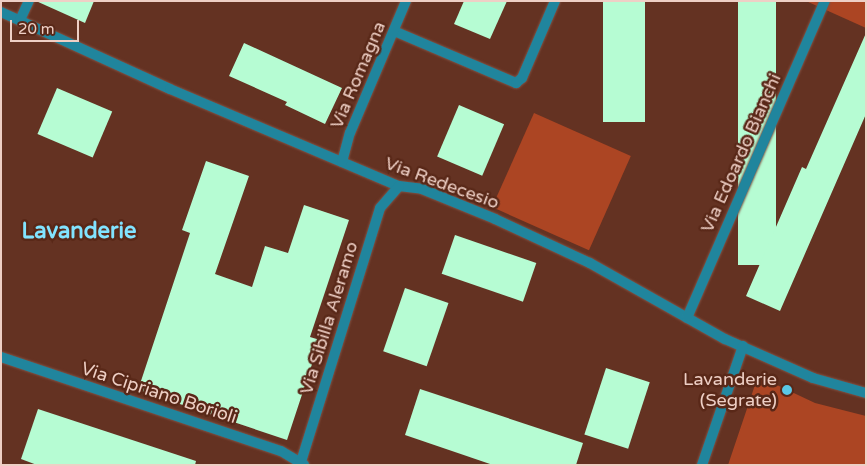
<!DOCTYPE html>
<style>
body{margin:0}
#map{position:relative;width:867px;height:466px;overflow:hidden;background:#643222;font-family:"Varela Round",sans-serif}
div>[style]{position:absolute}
.green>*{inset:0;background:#ac4523;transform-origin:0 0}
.building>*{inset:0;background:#b6fcd3;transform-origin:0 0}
.roads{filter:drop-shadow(0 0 1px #805143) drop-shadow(0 0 1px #805143)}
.street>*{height:10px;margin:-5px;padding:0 5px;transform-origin:5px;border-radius:5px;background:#20859d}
.dots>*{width:14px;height:14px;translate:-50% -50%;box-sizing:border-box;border:2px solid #592818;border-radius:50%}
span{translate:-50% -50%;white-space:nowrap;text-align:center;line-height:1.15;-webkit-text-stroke:5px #592818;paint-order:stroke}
.street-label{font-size:18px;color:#eecfc5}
.poi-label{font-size:18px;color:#eecfc5}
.right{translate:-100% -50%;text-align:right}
.district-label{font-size:22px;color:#81e3ff;font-weight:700}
.frame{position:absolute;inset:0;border:2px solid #eecfc5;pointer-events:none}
.scale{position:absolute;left:10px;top:20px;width:69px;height:22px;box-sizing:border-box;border:2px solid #eecfc5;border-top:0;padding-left:6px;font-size:15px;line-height:18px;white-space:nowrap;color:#eecfc5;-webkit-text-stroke:4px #592818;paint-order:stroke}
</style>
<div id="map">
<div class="green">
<i style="clip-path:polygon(806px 1px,866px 1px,866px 28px)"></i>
<i style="left:534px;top:113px;width:106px;height:103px;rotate:24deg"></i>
<i style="clip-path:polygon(758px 376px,815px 403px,866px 416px,866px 465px,728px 465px)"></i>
</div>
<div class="building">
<i style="clip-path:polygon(36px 1px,94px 1px,85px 23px)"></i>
<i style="clip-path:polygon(464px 1px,507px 1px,490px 39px,454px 24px)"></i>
<i style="left:603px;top:1px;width:42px;height:121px"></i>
<i style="left:738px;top:1px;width:38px;height:264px"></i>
<i style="clip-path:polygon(866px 33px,866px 114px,780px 311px,746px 296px,802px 167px,806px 169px)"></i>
<i style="clip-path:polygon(244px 43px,342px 88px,325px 124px,285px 105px,287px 102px,229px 76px)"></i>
<i style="left:57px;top:88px;width:60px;height:50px;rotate:23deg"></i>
<i style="left:459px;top:105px;width:49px;height:56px;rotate:23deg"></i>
<i style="clip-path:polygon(206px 161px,249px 176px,215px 274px,252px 287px,265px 246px,288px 253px,304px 205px,349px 220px,310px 337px,320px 340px,287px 440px,138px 390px,190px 233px,182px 230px)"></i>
<i style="left:455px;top:235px;width:86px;height:41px;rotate:19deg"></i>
<i style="left:405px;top:288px;width:46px;height:67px;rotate:19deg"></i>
<i style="left:606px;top:368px;width:46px;height:70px;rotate:18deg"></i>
<i style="clip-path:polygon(420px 389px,583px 443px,576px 465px,493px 465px,405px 435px)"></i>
<i style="clip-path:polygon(38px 409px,196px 461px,195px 465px,37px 465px,21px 459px)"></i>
</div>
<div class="roads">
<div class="street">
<i style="left:1px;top:12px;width:186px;rotate:24.5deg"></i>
<i style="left:170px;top:89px;width:249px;rotate:23deg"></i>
<i style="left:399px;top:186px;width:23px;rotate:7deg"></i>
<i style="left:422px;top:189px;width:79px;rotate:22.3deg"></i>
<i style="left:495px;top:219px;width:105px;rotate:24.9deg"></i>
<i style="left:590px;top:263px;width:155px;rotate:29.4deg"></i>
<i style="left:725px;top:339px;width:96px;rotate:23.9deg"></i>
<i style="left:813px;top:378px;width:55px;rotate:15.8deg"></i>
<i style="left:20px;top:20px;width:21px;rotate:-65deg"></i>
<i style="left:394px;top:31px;width:133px;rotate:23.1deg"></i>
<i style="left:516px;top:83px;width:8px;rotate:-40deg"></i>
<i style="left:522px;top:78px;width:84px;rotate:-66.8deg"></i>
<i style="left:342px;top:162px;width:30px;rotate:-75deg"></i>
<i style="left:350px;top:133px;width:143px;rotate:-67deg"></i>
<i style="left:687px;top:318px;width:346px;rotate:-66.5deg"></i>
<i style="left:1px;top:357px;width:295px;rotate:18.6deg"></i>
<i style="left:281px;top:451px;width:27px;rotate:31deg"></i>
<i style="left:300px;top:465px;width:269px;rotate:-72.7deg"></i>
<i style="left:380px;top:208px;width:29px;rotate:-49deg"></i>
<i style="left:702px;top:465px;width:126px;rotate:-71deg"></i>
</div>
</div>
<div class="dots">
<i style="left:787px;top:390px;background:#5ac8e6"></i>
</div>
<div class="street-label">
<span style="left:358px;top:75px;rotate:-67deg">Via Romagna</span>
<span style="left:741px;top:153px;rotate:-66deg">Via Edoardo Bianchi</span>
<span style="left:442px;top:183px;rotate:20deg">Via Redecesio</span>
<span style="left:329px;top:318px;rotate:-73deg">Via Sibilla Aleramo</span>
<span style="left:159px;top:393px;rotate:18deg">Via Cipriano Borioli</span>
</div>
<div class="poi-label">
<span class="right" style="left:777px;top:390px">Lavanderie<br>(Segrate)</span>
</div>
<div class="district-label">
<span style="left:79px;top:232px">Lavanderie</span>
</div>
<div class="frame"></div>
<div class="scale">20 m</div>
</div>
